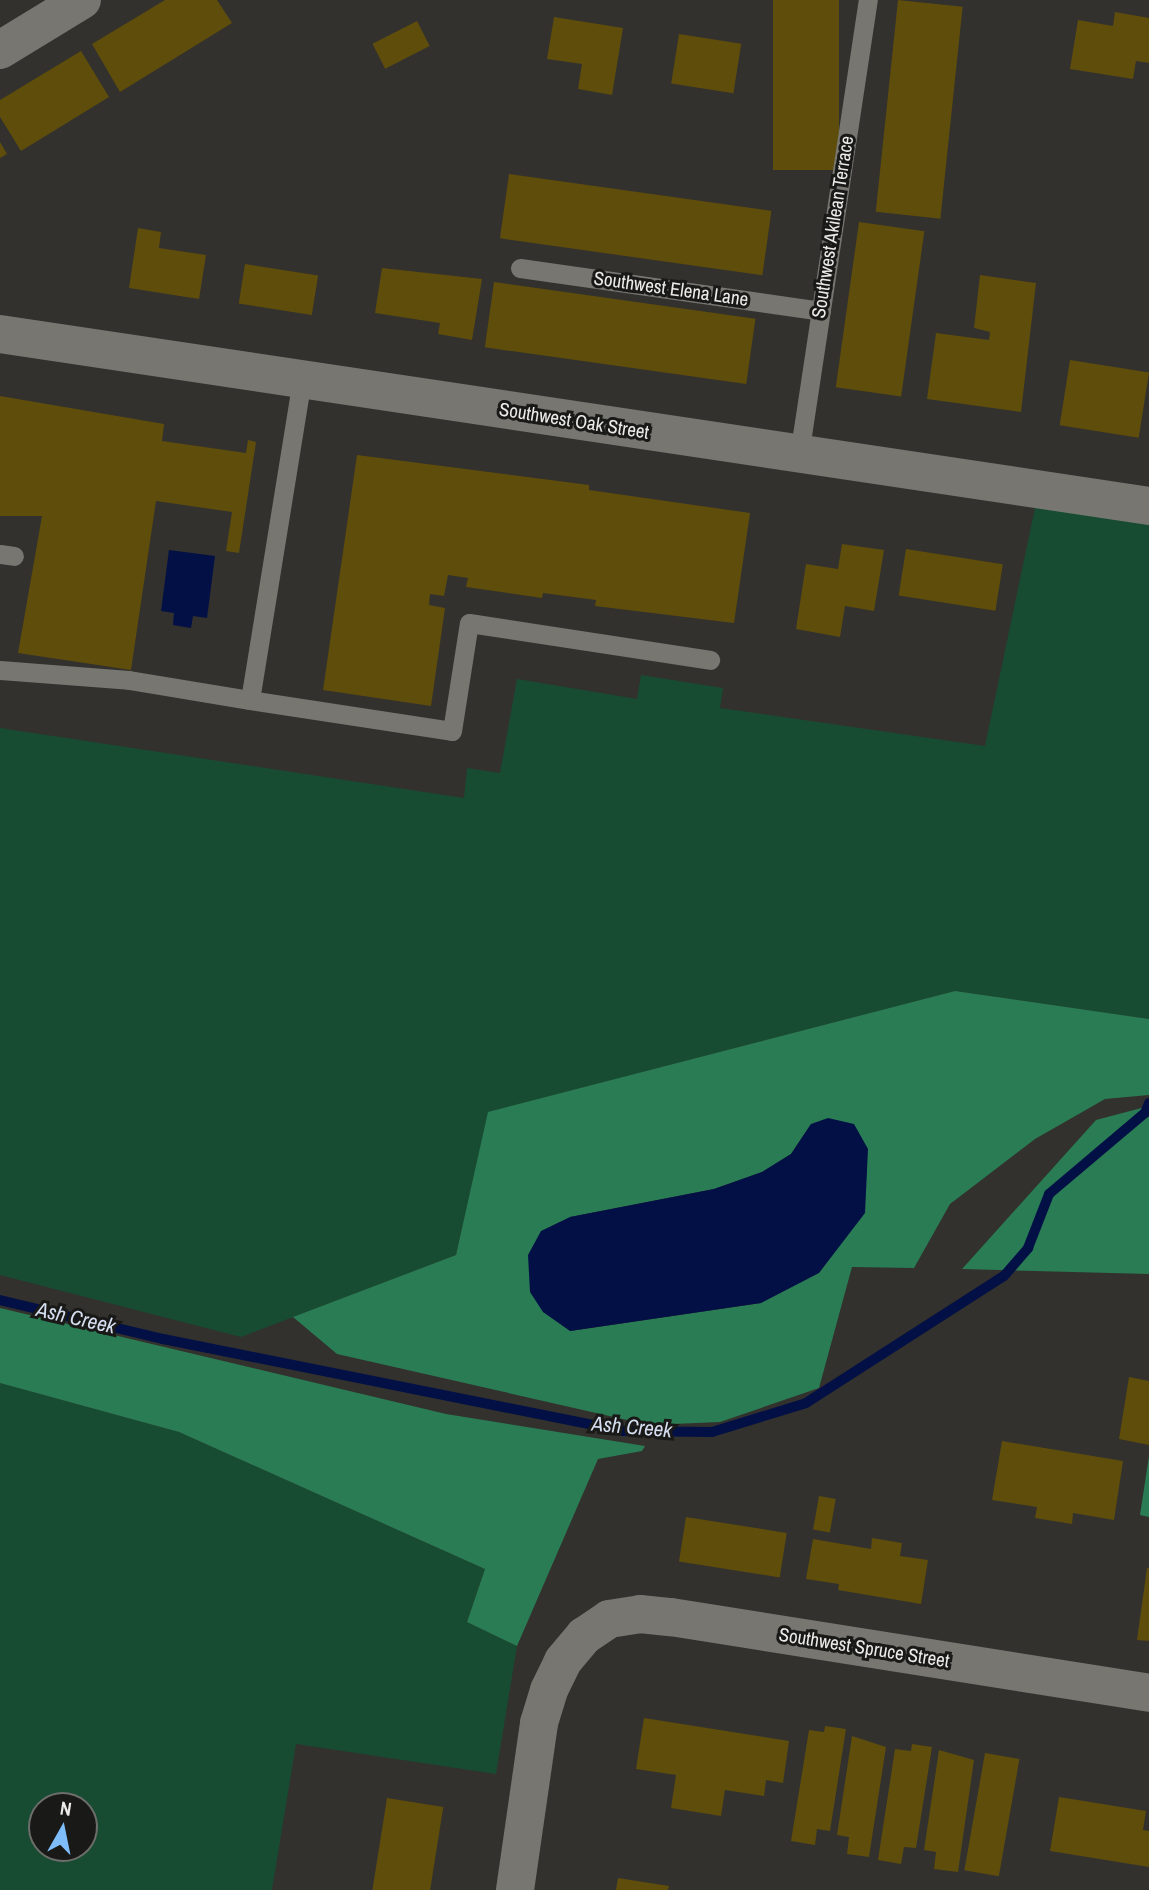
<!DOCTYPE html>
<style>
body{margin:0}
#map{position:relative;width:1149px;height:1890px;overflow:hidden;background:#32312d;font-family:"Archivo Narrow",sans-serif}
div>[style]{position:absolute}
.green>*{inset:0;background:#184c32}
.forest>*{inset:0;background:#2a7c54}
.water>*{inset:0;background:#031045}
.stream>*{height:10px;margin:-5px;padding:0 5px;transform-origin:5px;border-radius:5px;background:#031045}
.building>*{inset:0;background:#5f4d0c;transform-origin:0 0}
.lane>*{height:19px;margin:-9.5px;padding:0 9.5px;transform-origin:9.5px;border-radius:9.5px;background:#777671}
.street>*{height:38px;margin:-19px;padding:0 19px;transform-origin:19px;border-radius:19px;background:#777671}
span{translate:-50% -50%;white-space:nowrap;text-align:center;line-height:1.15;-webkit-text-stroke:6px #191917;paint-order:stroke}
.street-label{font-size:19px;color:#ecebe8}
.water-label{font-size:21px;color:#d6dff1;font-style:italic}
.north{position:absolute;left:28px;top:1792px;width:70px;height:70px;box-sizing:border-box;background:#191917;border:2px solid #6d6d6b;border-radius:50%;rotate:9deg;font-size:19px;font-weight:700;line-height:28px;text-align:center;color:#ecebe8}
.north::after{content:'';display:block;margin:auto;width:24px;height:32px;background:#7fbdfa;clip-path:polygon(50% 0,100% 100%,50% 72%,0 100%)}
</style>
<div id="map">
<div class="green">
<i style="clip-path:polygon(1036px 503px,1149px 516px,1149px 1019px,955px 991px,489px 1112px,456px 1255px,241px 1337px,0 1275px,0 728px,464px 798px,467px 768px,500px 773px,517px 679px,637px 699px,641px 675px,723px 688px,720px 708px,985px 746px)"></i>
<i style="clip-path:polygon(evenodd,0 1383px,179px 1432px,485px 1569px,467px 1622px,517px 1646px,496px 1774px,296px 1744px,272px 1890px,0 1890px,0 1383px,42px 1806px,84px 1806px,84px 1848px,42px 1848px,42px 1806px)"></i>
</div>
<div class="forest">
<i style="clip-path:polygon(evenodd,955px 991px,1149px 1019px,1149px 1095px,1105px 1099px,1035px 1139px,950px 1204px,914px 1268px,852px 1267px,819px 1388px,720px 1422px,649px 1425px,337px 1354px,293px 1317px,456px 1255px,488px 1112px,955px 991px,811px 1124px,761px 1303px,570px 1331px,570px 1217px,714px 1189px,762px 1172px,791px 1154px,811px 1124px)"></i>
<i style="clip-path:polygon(1149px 1106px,1149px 1274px,962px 1269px,1096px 1120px)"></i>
<i style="clip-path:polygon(0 1308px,446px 1414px,645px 1446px,642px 1451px,598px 1459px,517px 1646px,467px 1622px,485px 1569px,179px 1432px,0 1383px)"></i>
<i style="clip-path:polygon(1149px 1456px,1149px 1517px,1140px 1515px)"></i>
</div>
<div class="water">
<i style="clip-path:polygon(169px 550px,215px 556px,207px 618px,193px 616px,191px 628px,173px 625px,174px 613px,161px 611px)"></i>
<i style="clip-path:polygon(828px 1118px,854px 1124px,868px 1149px,865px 1213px,819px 1273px,761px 1303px,570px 1331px,543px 1312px,530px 1292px,528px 1255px,541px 1231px,570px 1217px,714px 1189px,762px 1172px,791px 1154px,811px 1124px)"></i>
</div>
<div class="stream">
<i style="left:0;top:1300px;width:168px;rotate:13.5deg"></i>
<i style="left:163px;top:1339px;width:469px;rotate:11.3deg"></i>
<i style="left:623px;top:1431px;width:89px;rotate:0.6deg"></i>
<i style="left:712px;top:1432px;width:98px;rotate:-17.1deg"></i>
<i style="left:806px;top:1403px;width:235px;rotate:-32.7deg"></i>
<i style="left:1004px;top:1276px;width:37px;rotate:-49deg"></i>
<i style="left:1028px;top:1248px;width:58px;rotate:-68.7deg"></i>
<i style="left:1049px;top:1194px;width:126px;rotate:-40.2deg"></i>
<i style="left:1145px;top:1113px;width:11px;rotate:-68deg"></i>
</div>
<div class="building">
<i style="clip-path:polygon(165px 0,217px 0,232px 23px,120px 92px,92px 44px)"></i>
<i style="left:773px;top:0;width:66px;height:170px"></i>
<i style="left:898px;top:0;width:65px;height:213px;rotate:6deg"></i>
<i style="clip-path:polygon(1115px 12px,1149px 18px,1149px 63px,1136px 61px,1133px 79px,1070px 69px,1078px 20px,1113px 26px)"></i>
<i style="clip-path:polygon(554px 17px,623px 28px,612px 95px,578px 89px,582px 64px,547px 59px)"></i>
<i style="left:417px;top:21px;width:28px;height:50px;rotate:63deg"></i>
<i style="left:679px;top:34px;width:63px;height:50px;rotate:9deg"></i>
<i style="clip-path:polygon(81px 51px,109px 97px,21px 151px,0 117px,0 100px)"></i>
<i style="clip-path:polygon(0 142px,7px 154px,0 158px)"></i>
<i style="left:509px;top:174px;width:265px;height:65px;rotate:8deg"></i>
<i style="left:859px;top:222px;width:66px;height:167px;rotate:8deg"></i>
<i style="clip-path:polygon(138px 228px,161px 232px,159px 248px,206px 255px,199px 299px,129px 288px)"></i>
<i style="left:245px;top:264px;width:74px;height:40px;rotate:9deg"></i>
<i style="clip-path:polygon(382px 268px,482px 279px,472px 340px,438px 334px,440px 323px,375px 313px)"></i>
<i style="clip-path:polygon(980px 275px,1036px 283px,1021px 412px,927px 399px,936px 333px,989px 340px,990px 332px,974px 328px)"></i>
<i style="left:494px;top:282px;width:264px;height:66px;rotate:8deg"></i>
<i style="left:1070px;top:360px;width:80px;height:66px;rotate:9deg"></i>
<i style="clip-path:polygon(0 396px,164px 424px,162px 441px,246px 453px,248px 440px,256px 442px,239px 553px,226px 551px,232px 512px,156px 501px,131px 670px,18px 653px,42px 516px,0 516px)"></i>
<i style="clip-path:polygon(357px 455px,589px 485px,589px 490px,750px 513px,734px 623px,595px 606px,596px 600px,543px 593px,542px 598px,466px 587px,468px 578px,448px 575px,444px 596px,430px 594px,429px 605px,445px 608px,431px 706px,323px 690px)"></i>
<i style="clip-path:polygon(842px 544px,884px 550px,874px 611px,845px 606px,840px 637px,796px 629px,806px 564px,838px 569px)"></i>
<i style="left:906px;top:549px;width:98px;height:47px;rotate:9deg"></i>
<i style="clip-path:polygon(1129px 1377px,1149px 1381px,1149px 1445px,1119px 1439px)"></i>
<i style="clip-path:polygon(1002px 1441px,1123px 1461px,1114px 1520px,1073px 1513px,1072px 1524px,1035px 1518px,1037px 1507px,992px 1500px)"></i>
<i style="left:819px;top:1496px;width:17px;height:34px;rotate:10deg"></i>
<i style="left:686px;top:1517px;width:102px;height:45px;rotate:9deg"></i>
<i style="clip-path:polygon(872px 1538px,902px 1543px,900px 1556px,928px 1560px,921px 1604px,838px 1590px,839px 1584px,806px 1579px,813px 1539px,871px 1549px)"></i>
<i style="clip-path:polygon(1147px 1568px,1149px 1568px,1149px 1641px,1137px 1640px)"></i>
<i style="clip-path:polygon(644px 1718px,789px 1741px,783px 1783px,766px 1780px,764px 1796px,725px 1790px,721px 1816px,671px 1808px,676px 1775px,636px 1769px)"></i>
<i style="clip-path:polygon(825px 1726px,846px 1729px,830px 1831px,817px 1829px,815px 1845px,791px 1841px,809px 1730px,824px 1732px)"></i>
<i style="clip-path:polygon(852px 1736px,886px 1747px,869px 1857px,847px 1854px,849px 1837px,837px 1835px)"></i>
<i style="clip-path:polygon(912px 1744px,932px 1747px,916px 1848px,904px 1847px,901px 1864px,878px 1860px,895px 1749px,911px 1751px)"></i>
<i style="clip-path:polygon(939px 1750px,974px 1760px,958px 1872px,934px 1869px,936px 1852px,924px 1850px)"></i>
<i style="left:985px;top:1753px;width:35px;height:119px;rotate:10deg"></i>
<i style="clip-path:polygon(1059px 1797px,1146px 1811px,1143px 1830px,1149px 1831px,1149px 1867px,1050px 1851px)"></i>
<i style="left:387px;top:1798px;width:57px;height:93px;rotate:9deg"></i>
<i style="clip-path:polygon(618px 1878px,669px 1886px,668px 1890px,616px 1890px)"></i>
</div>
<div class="lane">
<i style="left:520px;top:268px;width:304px;rotate:8.1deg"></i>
<i style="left:302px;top:379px;width:325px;rotate:99.2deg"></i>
<i style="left:250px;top:700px;width:204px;rotate:8.7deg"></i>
<i style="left:452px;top:731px;width:109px;rotate:-81.1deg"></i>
<i style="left:469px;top:623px;width:244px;rotate:8.7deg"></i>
<i style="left:799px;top:455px;width:460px;rotate:-81.4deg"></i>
<i style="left:0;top:554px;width:14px;rotate:8deg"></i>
<i style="left:0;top:670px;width:129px;rotate:4.4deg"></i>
<i style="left:129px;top:680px;width:123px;rotate:9.4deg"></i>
</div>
<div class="street">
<i style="left:0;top:50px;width:96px;rotate:-31.4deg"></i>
<i style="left:0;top:334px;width:1162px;rotate:8.51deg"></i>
<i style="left:515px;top:1890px;width:169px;rotate:-81.8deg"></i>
<i style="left:539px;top:1723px;width:34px;rotate:-73deg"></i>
<i style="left:549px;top:1690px;width:32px;rotate:-64deg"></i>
<i style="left:563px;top:1661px;width:33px;rotate:-50deg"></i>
<i style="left:584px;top:1636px;width:30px;rotate:-34deg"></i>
<i style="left:609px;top:1619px;width:31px;rotate:-9deg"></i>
<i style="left:640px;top:1614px;width:31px;rotate:6deg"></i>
<i style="left:671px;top:1617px;width:484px;rotate:9deg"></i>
</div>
<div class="street-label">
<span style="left:833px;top:227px;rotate:-81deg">Southwest Akilean Terrace</span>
<span style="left:671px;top:289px;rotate:8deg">Southwest Elena Lane</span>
<span style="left:574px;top:421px;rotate:9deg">Southwest Oak Street</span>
<span style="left:864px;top:1648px;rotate:9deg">Southwest Spruce Street</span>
</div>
<div class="water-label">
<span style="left:76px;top:1318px;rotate:13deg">Ash Creek</span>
<span style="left:632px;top:1427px;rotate:5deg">Ash Creek</span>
</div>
<div class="north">N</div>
</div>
